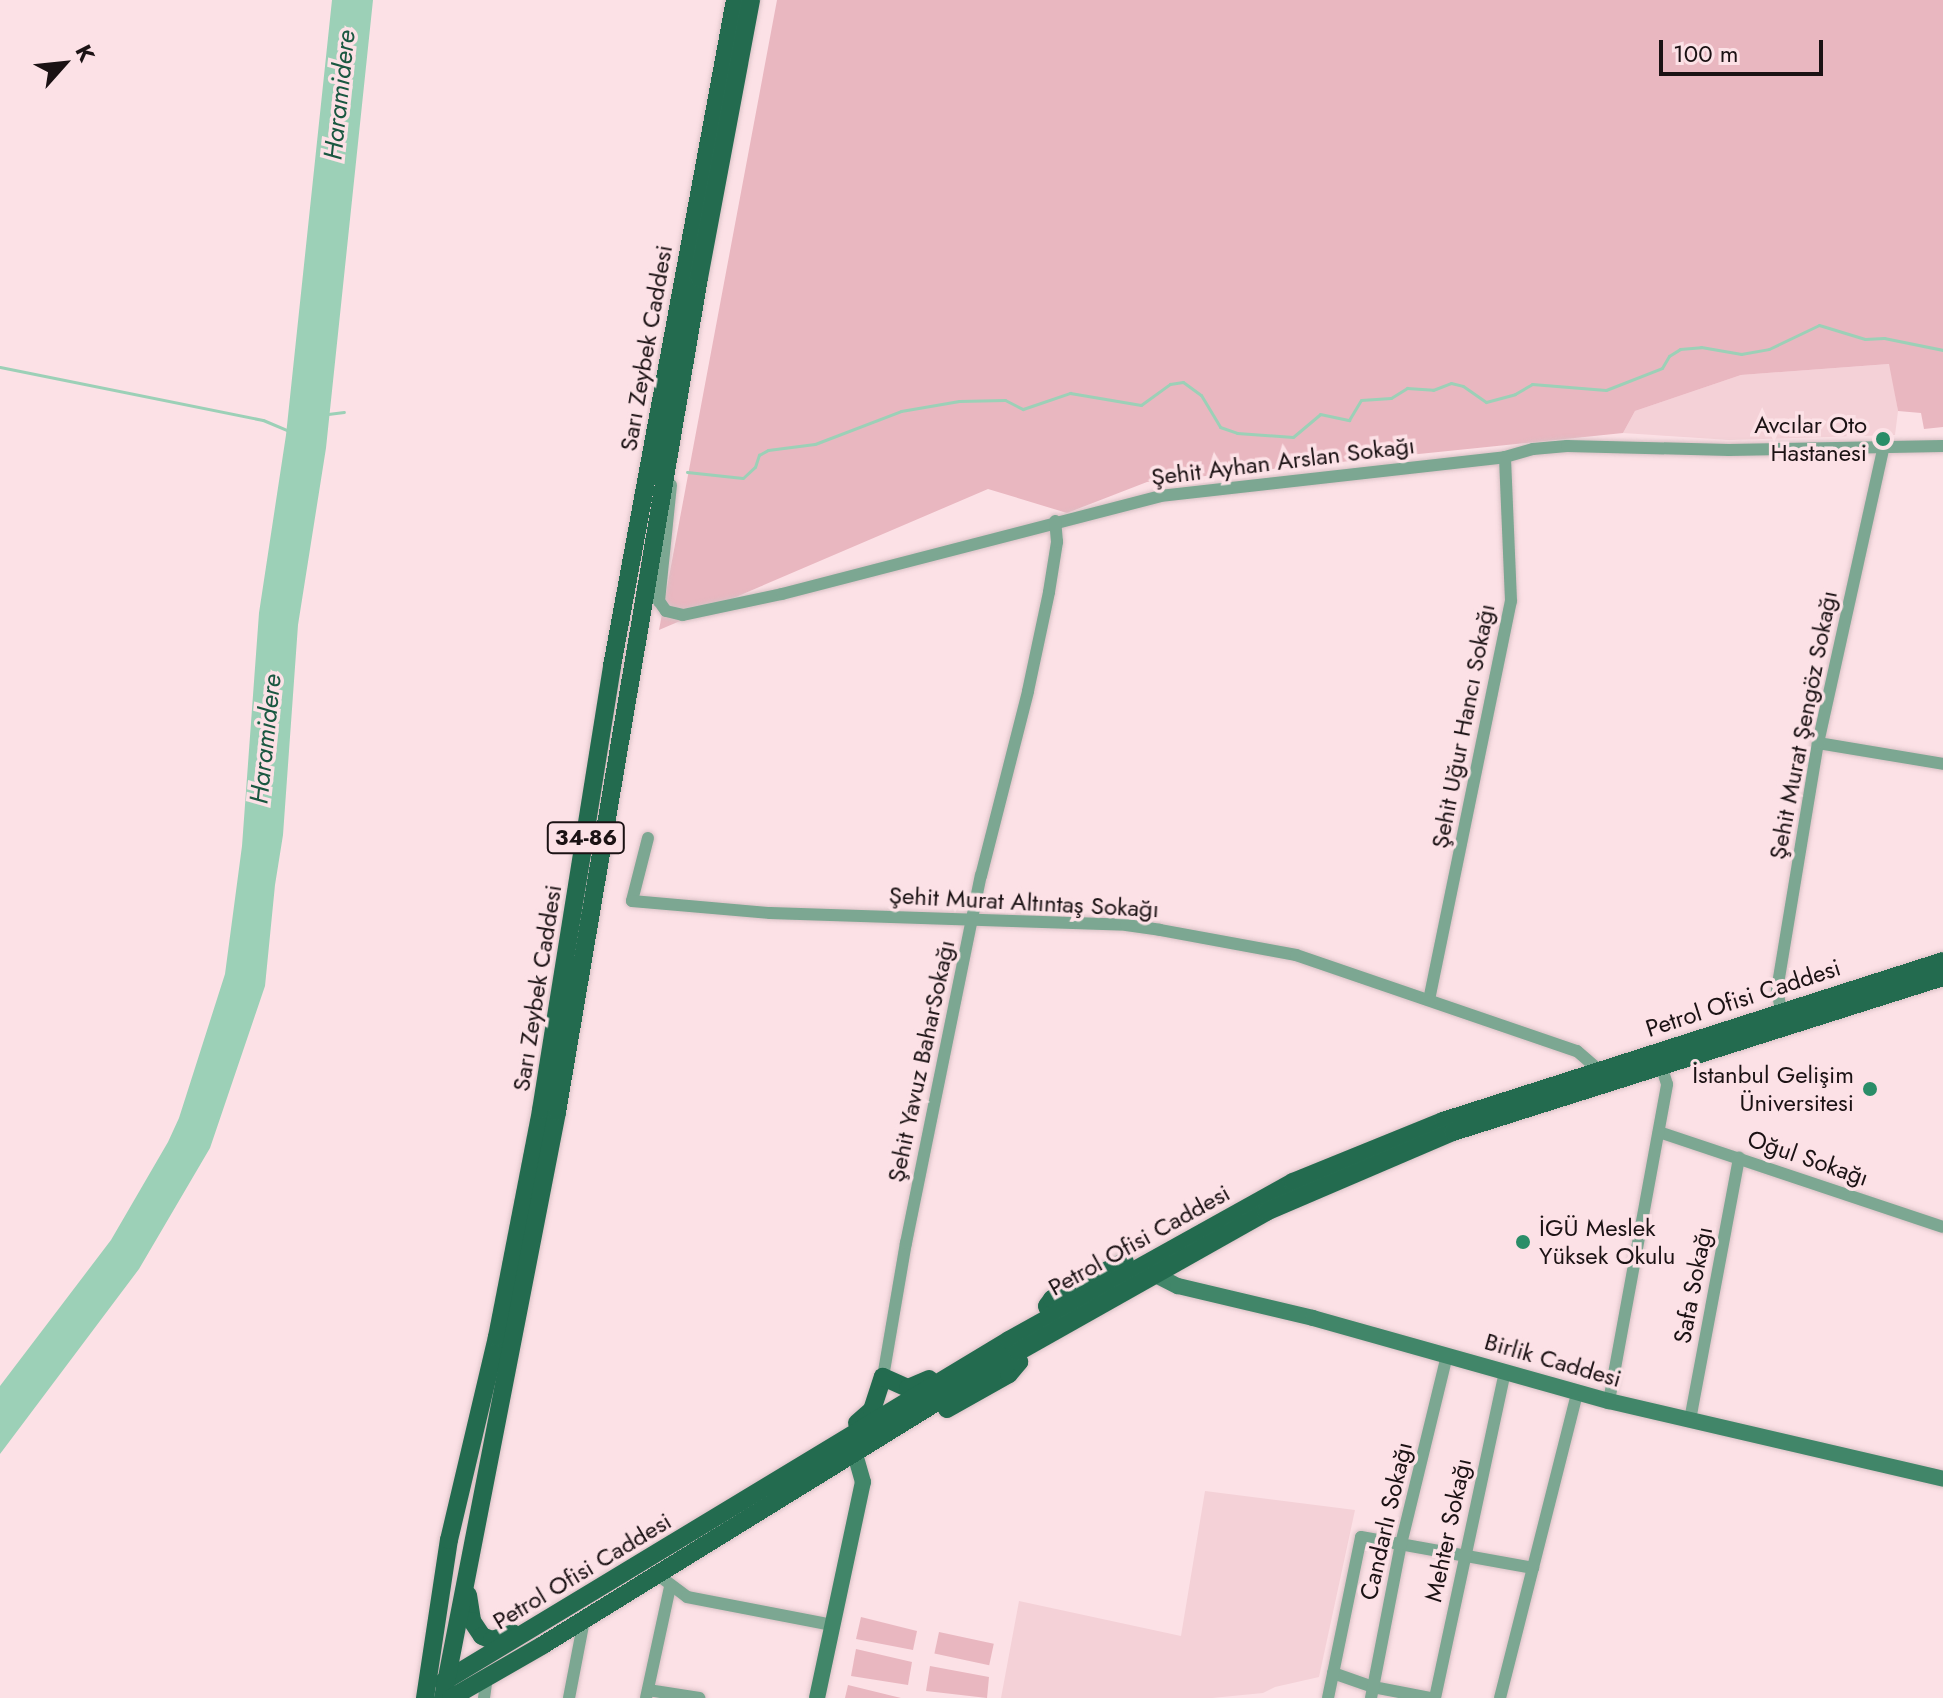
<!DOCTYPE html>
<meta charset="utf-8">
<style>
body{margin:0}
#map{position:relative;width:1943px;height:1698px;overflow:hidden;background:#fce1e6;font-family:Jost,sans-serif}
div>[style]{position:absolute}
.built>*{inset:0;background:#f4d1d7}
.green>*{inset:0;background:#e9b7c0;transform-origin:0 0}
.water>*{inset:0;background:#9cd0b7}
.stream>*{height:3px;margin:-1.5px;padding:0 1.5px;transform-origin:1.5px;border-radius:1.5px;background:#9cd0b7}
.roads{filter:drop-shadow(0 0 2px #d8c0c4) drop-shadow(0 0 2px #d8c0c4)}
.street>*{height:12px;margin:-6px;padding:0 6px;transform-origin:6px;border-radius:6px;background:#7ca792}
.secondary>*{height:16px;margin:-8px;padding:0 8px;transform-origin:8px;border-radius:8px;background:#418669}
.primary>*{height:18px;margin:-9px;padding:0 9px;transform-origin:9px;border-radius:9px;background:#236b4f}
.dots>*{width:22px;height:22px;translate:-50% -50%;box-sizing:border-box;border:4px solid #fce1e6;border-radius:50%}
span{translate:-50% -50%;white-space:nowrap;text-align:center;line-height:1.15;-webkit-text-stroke:7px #fce1e6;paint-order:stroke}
.shield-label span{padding:2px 6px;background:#fce1e6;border:2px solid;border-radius:6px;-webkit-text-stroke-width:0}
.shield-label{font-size:22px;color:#1b1214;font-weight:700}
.street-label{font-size:24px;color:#1b1214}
.poi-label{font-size:24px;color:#1b1214}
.right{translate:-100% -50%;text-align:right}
.left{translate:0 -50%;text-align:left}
.water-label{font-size:26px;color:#195740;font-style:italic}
.north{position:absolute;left:24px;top:24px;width:80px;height:80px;-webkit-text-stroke:6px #fce1e6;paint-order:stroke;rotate:63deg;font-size:22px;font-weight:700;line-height:32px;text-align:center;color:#1b1214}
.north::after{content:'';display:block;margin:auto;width:28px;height:36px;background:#1b1214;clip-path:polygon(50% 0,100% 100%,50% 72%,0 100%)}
.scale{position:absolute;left:1659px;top:40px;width:164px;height:36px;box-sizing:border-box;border:4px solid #1b1214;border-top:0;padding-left:10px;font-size:24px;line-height:28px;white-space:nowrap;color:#1b1214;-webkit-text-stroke:6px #fce1e6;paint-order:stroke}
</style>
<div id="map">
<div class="built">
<i style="clip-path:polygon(1890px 364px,1898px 411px,1895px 435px,1729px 440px,1623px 433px,1635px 411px,1741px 375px)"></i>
<i style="clip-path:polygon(1205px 1491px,1355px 1510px,1319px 1677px,1275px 1687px,1263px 1693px,1212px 1698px,1001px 1698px,1019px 1601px,1181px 1636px)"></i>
</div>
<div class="green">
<i style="clip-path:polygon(777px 0,1943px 0,1943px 427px,1924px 429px,1921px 413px,1898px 411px,1889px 364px,1741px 375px,1635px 411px,1623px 433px,1147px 482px,1067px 513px,988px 489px,659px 630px)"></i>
<i style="clip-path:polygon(861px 1617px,917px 1631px,913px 1650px,856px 1639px)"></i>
<i style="left:939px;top:1632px;width:56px;height:22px;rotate:12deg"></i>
<i style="clip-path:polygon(856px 1649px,912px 1662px,908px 1685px,851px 1676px)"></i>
<i style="clip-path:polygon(930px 1666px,989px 1677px,987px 1698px,926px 1691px)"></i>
<i style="clip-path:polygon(848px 1685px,901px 1698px,845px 1698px)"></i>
</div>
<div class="water">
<i style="clip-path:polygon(332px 0,373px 0,326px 448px,298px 625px,283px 835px,275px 885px,265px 986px,210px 1148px,139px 1269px,0 1454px,0 1386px,111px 1240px,168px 1142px,179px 1118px,225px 974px,242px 846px,259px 613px,286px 435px)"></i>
</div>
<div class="stream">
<i style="left:0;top:367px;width:268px;rotate:11.4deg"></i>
<i style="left:263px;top:420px;width:28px;rotate:23deg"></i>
<i style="left:328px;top:414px;width:16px;rotate:-7deg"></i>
<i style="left:687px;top:472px;width:56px;rotate:6.1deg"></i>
<i style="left:743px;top:478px;width:16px;rotate:-43deg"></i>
<i style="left:755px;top:467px;width:13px;rotate:-72deg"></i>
<i style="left:759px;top:455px;width:10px;rotate:-29deg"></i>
<i style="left:768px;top:450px;width:47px;rotate:-7.3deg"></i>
<i style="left:815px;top:444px;width:92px;rotate:-21deg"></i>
<i style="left:901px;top:411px;width:59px;rotate:-9.8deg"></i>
<i style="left:959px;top:401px;width:46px;rotate:-1.2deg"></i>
<i style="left:1005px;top:400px;width:20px;rotate:27deg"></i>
<i style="left:1023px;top:409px;width:50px;rotate:-18.8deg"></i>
<i style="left:1070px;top:393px;width:72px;rotate:9.6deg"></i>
<i style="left:1141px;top:405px;width:36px;rotate:-36deg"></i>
<i style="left:1170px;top:384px;width:13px;rotate:-9deg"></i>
<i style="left:1183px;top:382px;width:22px;rotate:36deg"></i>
<i style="left:1201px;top:395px;width:37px;rotate:59deg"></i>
<i style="left:1220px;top:427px;width:18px;rotate:19deg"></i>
<i style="left:1237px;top:433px;width:56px;rotate:4.1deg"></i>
<i style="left:1293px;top:437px;width:35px;rotate:-40deg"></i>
<i style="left:1320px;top:414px;width:30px;rotate:12deg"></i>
<i style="left:1349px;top:420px;width:23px;rotate:-59deg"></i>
<i style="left:1361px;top:400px;width:30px;rotate:-4deg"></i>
<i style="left:1391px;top:398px;width:19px;rotate:-32deg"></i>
<i style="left:1407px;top:388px;width:26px;rotate:4deg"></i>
<i style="left:1433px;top:390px;width:19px;rotate:-21deg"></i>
<i style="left:1451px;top:383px;width:12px;rotate:14deg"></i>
<i style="left:1463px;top:386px;width:28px;rotate:35deg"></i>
<i style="left:1486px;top:402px;width:30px;rotate:-15deg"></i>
<i style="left:1515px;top:394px;width:20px;rotate:-30deg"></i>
<i style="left:1532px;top:384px;width:74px;rotate:4.6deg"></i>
<i style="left:1606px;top:390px;width:60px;rotate:-21.4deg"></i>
<i style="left:1662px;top:368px;width:14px;rotate:-60deg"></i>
<i style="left:1669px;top:356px;width:13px;rotate:-32deg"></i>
<i style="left:1680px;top:349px;width:21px;rotate:-5deg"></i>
<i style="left:1701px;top:347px;width:41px;rotate:9.9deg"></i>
<i style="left:1741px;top:354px;width:28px;rotate:-10deg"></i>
<i style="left:1769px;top:349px;width:55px;rotate:-25.6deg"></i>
<i style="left:1819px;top:325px;width:48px;rotate:16.9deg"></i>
<i style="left:1865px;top:339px;width:19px;rotate:-3deg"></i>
<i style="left:1884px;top:338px;width:60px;rotate:11.5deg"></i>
</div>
<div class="roads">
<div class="street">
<i style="left:671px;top:485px;width:117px;rotate:95.9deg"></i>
<i style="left:659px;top:601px;width:12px;rotate:55deg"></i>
<i style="left:666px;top:611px;width:17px;rotate:13deg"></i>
<i style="left:683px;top:615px;width:101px;rotate:-12deg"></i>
<i style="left:782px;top:594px;width:390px;rotate:-14.5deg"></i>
<i style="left:1160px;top:496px;width:347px;rotate:-6.4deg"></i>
<i style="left:1505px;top:457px;width:29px;rotate:-16deg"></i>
<i style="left:1533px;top:449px;width:34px;rotate:-5deg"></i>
<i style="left:1567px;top:446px;width:162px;rotate:1.4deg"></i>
<i style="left:1729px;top:450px;width:214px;rotate:-1.1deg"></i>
<i style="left:1818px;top:743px;width:127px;rotate:9.5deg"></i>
<i style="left:648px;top:838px;width:65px;rotate:104.3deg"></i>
<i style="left:632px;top:901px;width:139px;rotate:5deg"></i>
<i style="left:770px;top:913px;width:356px;rotate:1.9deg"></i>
<i style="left:1126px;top:925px;width:34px;rotate:8deg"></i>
<i style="left:1160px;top:930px;width:138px;rotate:10.4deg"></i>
<i style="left:1296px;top:955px;width:297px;rotate:18.9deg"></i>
<i style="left:1577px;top:1051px;width:29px;rotate:41deg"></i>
<i style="left:1429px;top:1000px;width:407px;rotate:-78.4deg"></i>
<i style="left:1511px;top:601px;width:144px;rotate:-92.4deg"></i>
<i style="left:1781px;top:1010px;width:20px;rotate:-101deg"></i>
<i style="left:1777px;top:990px;width:250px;rotate:-80.6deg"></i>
<i style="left:1818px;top:743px;width:301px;rotate:-77.5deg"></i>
<i style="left:1659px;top:1132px;width:299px;rotate:18.5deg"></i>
<i style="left:883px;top:1377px;width:136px;rotate:-80.3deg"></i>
<i style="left:906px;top:1243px;width:375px;rotate:-78.5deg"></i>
<i style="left:981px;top:876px;width:191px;rotate:-75.7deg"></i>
<i style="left:1028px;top:691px;width:101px;rotate:-78deg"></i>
<i style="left:1049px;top:592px;width:51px;rotate:-80.9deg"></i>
<i style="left:1057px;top:542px;width:21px;rotate:-95deg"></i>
<i style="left:1609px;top:1401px;width:322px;rotate:-79.6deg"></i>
<i style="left:1667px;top:1084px;width:19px;rotate:-108deg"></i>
<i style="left:1690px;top:1420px;width:267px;rotate:-79.4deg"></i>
<i style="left:658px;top:1575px;width:36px;rotate:37deg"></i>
<i style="left:687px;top:1597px;width:148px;rotate:10.9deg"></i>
<i style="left:1333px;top:1673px;width:42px;rotate:19.3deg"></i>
<i style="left:1373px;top:1687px;width:58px;rotate:10.9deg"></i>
<i style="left:648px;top:1690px;width:52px;rotate:8.9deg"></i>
<i style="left:484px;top:1698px;width:21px;rotate:-82deg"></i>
<i style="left:569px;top:1698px;width:79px;rotate:-79.1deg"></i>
<i style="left:646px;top:1698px;width:114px;rotate:-77.8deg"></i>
<i style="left:1328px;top:1698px;width:164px;rotate:-78.4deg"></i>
<i style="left:1361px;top:1537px;width:175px;rotate:10.2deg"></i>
<i style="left:1371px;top:1698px;width:157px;rotate:-79deg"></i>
<i style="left:1401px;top:1544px;width:195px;rotate:-76.3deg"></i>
<i style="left:1435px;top:1698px;width:333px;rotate:-77.9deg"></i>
<i style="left:1500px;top:1698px;width:315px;rotate:-75.8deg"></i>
</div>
<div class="secondary">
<i style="left:1154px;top:1274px;width:27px;rotate:27deg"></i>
<i style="left:1178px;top:1286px;width:139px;rotate:13.3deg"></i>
<i style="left:1313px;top:1318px;width:307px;rotate:15.7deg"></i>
<i style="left:1609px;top:1401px;width:343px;rotate:13.1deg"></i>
<i style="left:817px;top:1698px;width:221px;rotate:-78deg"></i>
<i style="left:863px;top:1482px;width:29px;rotate:-106deg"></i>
</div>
<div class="primary">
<i style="left:1054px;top:1324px;width:19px;rotate:-111deg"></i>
<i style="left:1047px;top:1306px;width:9px;rotate:-54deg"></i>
<i style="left:1052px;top:1299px;width:82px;rotate:-27.5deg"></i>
<i style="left:947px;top:1409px;width:71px;rotate:-29.4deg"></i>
<i style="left:1009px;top:1374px;width:16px;rotate:-50deg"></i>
<i style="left:1019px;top:1362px;width:15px;rotate:-106deg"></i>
<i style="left:857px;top:1423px;width:20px;rotate:-41deg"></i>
<i style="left:872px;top:1410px;width:35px;rotate:-72deg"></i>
<i style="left:883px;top:1377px;width:27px;rotate:24deg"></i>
<i style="left:908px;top:1388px;width:23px;rotate:-23deg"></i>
<i style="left:468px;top:1595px;width:26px;rotate:81deg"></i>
<i style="left:472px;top:1621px;width:18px;rotate:56deg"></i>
<i style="left:482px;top:1636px;width:11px;rotate:22deg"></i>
<i style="left:492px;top:1640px;width:22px;rotate:-18deg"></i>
<i style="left:443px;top:1682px;width:661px;rotate:-31.14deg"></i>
<i style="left:1009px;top:1340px;width:325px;rotate:-29.1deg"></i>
<i style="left:1293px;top:1182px;width:162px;rotate:-22.1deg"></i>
<i style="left:1443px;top:1121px;width:525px;rotate:-17.74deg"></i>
<i style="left:425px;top:1698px;width:160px;rotate:-81.4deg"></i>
<i style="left:449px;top:1540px;width:209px;rotate:-76.7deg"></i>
<i style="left:497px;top:1337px;width:231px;rotate:-79deg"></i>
<i style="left:541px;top:1110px;width:450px;rotate:-80.9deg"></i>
<i style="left:612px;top:666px;width:677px;rotate:-79.54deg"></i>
<i style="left:443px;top:1698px;width:597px;rotate:-78.99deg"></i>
<i style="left:557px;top:1112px;width:846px;rotate:-80.34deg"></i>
<i style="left:699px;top:278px;width:283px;rotate:-79.4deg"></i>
<i style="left:451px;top:1698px;width:106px;rotate:-29.9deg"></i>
<i style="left:543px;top:1645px;width:558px;rotate:-31.67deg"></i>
<i style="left:1018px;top:1352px;width:285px;rotate:-29.4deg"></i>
<i style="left:1266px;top:1212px;width:203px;rotate:-23.2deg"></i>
<i style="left:1453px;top:1132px;width:514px;rotate:-17.55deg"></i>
</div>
</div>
<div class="dots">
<i style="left:1883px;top:439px;background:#2a8d68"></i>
<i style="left:1870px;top:1089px;background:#2a8d68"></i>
<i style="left:1523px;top:1242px;background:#2a8d68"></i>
</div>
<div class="shield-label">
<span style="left:586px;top:838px">34-86</span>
</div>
<div class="street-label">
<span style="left:646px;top:348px;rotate:-80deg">Sarı Zeybek Caddesi</span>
<span style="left:1283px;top:461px;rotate:-7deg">Şehit Ayhan Arslan Sokağı</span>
<span style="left:1803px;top:725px;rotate:-79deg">Şehit Murat Şengöz Sokağı</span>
<span style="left:1463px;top:726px;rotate:-79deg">Şehit Uğur Hancı Sokağı</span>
<span style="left:1024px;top:902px;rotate:3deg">Şehit Murat Altıntaş Sokağı</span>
<span style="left:537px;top:988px;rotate:-81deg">Sarı Zeybek Caddesi</span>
<span style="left:1743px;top:998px;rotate:-18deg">Petrol Ofisi Caddesi</span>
<span style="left:921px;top:1061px;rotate:-78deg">Şehit Yavuz BaharSokağı</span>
<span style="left:1808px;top:1158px;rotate:19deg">Oğul Sokağı</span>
<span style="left:1139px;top:1240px;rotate:-29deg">Petrol Ofisi Caddesi</span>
<span style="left:1693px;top:1285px;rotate:-79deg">Safa Sokağı</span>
<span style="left:1553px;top:1360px;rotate:16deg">Birlik Caddesi</span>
<span style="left:1386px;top:1521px;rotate:-77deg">Candarlı Sokağı</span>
<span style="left:1448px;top:1530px;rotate:-78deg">Mehter Sokağı</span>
<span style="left:582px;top:1571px;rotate:-31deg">Petrol Ofisi Caddesi</span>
</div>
<div class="poi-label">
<span class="right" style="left:1867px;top:439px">Avcılar Oto<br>Hastanesi</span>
<span class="right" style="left:1854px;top:1089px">İstanbul Gelişim<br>Üniversitesi</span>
<span class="left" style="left:1539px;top:1242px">İGÜ Meslek<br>Yüksek Okulu</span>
</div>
<div class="water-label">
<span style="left:340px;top:95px;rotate:-84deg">Haramidere</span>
<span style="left:266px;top:739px;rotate:-84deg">Haramidere</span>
</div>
<div class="north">K</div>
<div class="scale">100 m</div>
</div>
